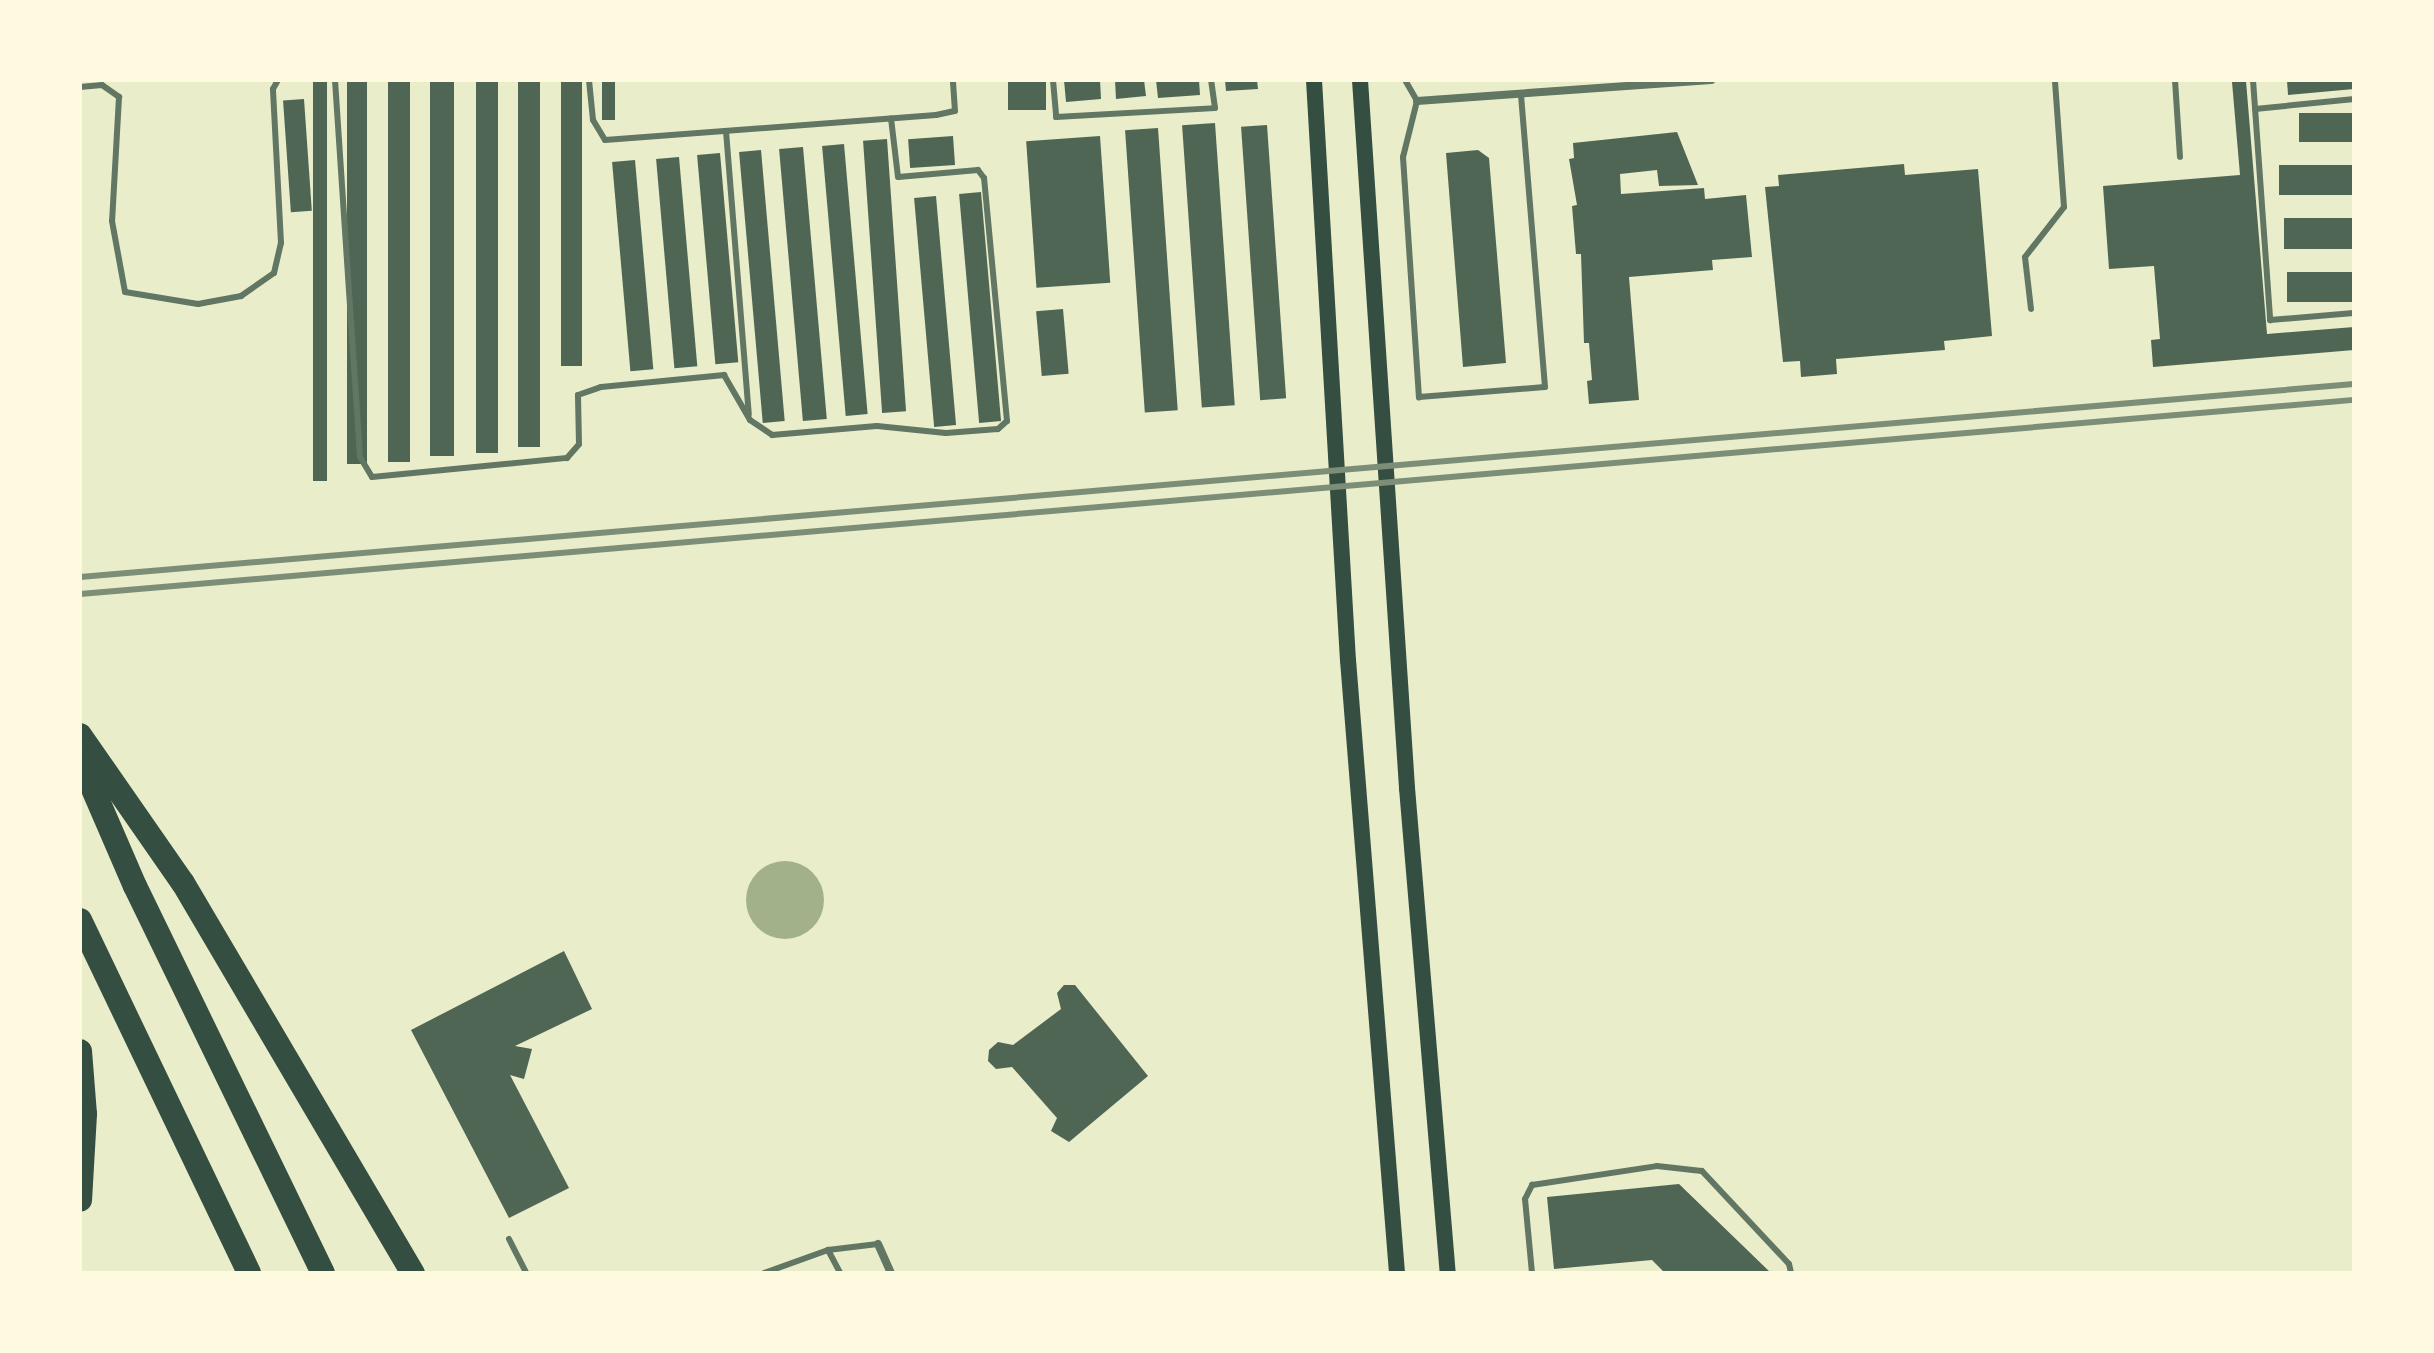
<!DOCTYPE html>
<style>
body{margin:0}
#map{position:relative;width:2434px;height:1353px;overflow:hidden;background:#e9edc9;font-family:"Open Sans",sans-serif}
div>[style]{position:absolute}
.water>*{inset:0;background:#a3b18a}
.round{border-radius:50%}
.building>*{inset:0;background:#4f6655;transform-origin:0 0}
.service>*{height:6px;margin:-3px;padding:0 3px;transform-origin:3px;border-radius:3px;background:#617663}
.minor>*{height:8px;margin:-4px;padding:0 4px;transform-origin:4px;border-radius:4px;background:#617663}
.secondary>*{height:16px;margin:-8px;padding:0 8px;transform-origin:8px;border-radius:8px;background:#344e41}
.motorway>*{height:24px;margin:-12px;padding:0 12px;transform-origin:12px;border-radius:12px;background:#344e41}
.rail>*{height:6px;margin:-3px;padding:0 3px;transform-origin:3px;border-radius:3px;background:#7c8e77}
span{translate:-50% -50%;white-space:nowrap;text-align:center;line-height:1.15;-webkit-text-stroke:8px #fefae0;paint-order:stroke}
.frame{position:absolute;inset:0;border:82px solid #fefae0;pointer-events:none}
</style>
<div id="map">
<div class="water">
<i class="round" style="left:746px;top:861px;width:78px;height:78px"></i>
</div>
<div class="building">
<i style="left:313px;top:80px;width:14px;height:401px"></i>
<i style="left:347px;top:80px;width:20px;height:384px"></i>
<i style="left:388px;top:80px;width:22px;height:382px"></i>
<i style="left:430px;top:80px;width:24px;height:376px"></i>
<i style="left:476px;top:80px;width:22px;height:373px"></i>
<i style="left:518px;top:80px;width:22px;height:367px"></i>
<i style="left:561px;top:80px;width:21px;height:286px"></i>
<i style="left:602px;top:80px;width:13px;height:40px"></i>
<i style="left:1008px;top:80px;width:38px;height:30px"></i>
<i style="clip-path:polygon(1064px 80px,1100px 80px,1101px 99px,1066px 102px)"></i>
<i style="clip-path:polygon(1115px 80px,1144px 80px,1146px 96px,1116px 99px)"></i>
<i style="clip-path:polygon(1156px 80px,1199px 80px,1200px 95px,1158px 98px)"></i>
<i style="clip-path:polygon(1225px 80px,1257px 80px,1258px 89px,1226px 91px)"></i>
<i style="clip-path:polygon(2287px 80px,2354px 80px,2354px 89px,2288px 95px)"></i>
<i style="clip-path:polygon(2246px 81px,2267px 334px,2354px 327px,2354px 350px,2153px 367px,2151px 340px,2160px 339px,2154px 266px,2109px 269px,2103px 186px,2240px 175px,2232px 82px)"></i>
<i style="left:304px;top:99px;width:112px;height:21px;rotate:86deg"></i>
<i style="left:2354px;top:113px;width:29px;height:55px;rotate:90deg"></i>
<i style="left:1215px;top:123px;width:283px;height:33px;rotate:86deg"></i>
<i style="left:1267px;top:125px;width:274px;height:26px;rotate:86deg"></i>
<i style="left:1158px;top:128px;width:283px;height:33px;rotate:86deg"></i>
<i style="clip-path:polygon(1677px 132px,1698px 185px,1659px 186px,1657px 170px,1620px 174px,1621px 194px,1704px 188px,1705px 199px,1746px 195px,1752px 257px,1712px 260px,1713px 270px,1629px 277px,1639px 400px,1589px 404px,1587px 381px,1592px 380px,1589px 343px,1584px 343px,1581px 254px,1576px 254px,1572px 206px,1577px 205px,1569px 159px,1574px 158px,1573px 143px)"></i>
<i style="left:953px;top:136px;width:29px;height:45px;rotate:86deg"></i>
<i style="left:1100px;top:136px;width:147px;height:74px;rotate:86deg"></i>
<i style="left:887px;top:139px;width:273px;height:24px;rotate:86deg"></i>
<i style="left:844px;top:144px;width:271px;height:22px;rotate:85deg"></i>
<i style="left:803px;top:147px;width:273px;height:24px;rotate:85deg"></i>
<i style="left:761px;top:150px;width:272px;height:22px;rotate:85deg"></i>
<i style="clip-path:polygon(1478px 150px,1489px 158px,1506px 363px,1463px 367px,1446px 153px)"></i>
<i style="left:720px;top:153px;width:210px;height:23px;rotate:85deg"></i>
<i style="left:679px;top:157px;width:210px;height:23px;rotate:85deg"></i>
<i style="left:635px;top:160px;width:210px;height:23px;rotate:85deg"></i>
<i style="clip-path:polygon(1904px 164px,1905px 175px,1978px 169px,1992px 336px,1944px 341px,1945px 350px,1836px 359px,1837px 374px,1801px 377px,1800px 361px,1783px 362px,1765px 187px,1779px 186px,1778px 175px)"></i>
<i style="left:2354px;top:165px;width:30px;height:75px;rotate:90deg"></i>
<i style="left:981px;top:192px;width:230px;height:22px;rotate:85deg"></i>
<i style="left:936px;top:196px;width:230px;height:22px;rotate:85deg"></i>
<i style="left:2354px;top:218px;width:31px;height:70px;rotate:90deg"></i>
<i style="left:2354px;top:272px;width:30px;height:67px;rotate:90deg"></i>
<i style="left:1063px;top:309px;width:65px;height:27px;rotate:85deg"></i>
<i style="clip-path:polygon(564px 951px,592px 1009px,515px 1046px,532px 1049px,524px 1079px,510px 1075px,569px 1188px,509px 1218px,411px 1030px)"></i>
<i style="clip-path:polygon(1064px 985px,1075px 985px,1148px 1076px,1069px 1142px,1051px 1131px,1057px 1118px,1012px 1067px,996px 1069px,988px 1061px,989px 1050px,998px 1042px,1013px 1045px,1061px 1009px,1057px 993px)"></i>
<i style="clip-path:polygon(1679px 1184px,1771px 1273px,1665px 1273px,1652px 1260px,1554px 1269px,1547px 1197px)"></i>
</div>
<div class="service">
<i style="left:335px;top:80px;width:378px;rotate:86.2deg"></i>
<i style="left:360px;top:457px;width:23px;rotate:59deg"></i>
<i style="left:372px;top:477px;width:196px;rotate:-5.6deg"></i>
<i style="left:567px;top:458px;width:18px;rotate:-49deg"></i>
<i style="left:579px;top:444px;width:49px;rotate:-91.2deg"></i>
<i style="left:578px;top:395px;width:24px;rotate:-19deg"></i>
<i style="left:601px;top:387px;width:124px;rotate:-5.6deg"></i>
<i style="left:724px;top:375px;width:52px;rotate:60deg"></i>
<i style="left:750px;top:420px;width:27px;rotate:34deg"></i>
<i style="left:772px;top:435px;width:105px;rotate:-4.9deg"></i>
<i style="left:877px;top:426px;width:69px;rotate:5.8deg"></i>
<i style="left:946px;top:433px;width:52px;rotate:-4.4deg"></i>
<i style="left:998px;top:429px;width:12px;rotate:-42deg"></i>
<i style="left:1007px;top:421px;width:244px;rotate:-95.4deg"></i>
<i style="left:984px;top:178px;width:10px;rotate:-127deg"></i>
<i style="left:978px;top:170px;width:80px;rotate:175deg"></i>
<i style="left:898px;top:177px;width:59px;rotate:-96.8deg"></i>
<i style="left:589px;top:80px;width:40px;rotate:84.3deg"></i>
<i style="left:593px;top:120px;width:23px;rotate:59deg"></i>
<i style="left:605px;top:140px;width:332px;rotate:-4.3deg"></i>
<i style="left:936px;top:115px;width:19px;rotate:-12deg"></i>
<i style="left:955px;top:111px;width:31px;rotate:-94deg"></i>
<i style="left:1053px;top:80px;width:37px;rotate:85deg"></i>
<i style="left:1056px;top:117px;width:159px;rotate:-3.2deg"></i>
<i style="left:1215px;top:108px;width:28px;rotate:-98deg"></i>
<i style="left:1405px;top:80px;width:24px;rotate:60deg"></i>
<i style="left:1417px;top:101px;width:58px;rotate:104deg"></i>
<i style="left:1403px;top:157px;width:241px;rotate:86.2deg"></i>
<i style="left:1419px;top:397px;width:126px;rotate:-4.5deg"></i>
<i style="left:1545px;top:387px;width:292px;rotate:-94.7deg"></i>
<i style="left:2175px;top:80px;width:77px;rotate:86.3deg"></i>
<i style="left:2253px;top:80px;width:241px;rotate:85.9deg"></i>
<i style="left:2270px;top:320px;width:84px;rotate:-4.8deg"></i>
<i style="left:80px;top:87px;width:22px;rotate:-5deg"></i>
<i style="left:102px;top:85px;width:21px;rotate:35deg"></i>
<i style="left:119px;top:97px;width:124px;rotate:93.2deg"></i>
<i style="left:112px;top:221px;width:72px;rotate:79.6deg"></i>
<i style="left:125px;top:292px;width:74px;rotate:9.3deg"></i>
<i style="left:198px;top:304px;width:44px;rotate:-10.5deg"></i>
<i style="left:241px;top:296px;width:40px;rotate:-34.9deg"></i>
<i style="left:274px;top:273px;width:31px;rotate:-77deg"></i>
<i style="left:281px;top:243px;width:154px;rotate:-93deg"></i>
<i style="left:273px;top:89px;width:10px;rotate:-61deg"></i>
<i style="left:2255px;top:109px;width:100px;rotate:-5.8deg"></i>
<i style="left:726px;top:131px;width:284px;rotate:85.4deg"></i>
<i style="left:2031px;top:309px;width:52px;rotate:-96.6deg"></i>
<i style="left:2025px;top:257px;width:63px;rotate:-52deg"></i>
<i style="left:2064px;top:207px;width:127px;rotate:-94.1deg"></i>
<i style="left:509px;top:1239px;width:38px;rotate:63deg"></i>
<i style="left:828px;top:1250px;width:26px;rotate:62deg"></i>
<i style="left:764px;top:1273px;width:68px;rotate:-19.8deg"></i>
<i style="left:828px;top:1250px;width:50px;rotate:-6.8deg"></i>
<i style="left:1532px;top:1273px;width:74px;rotate:-95.4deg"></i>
<i style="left:1525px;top:1199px;width:16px;rotate:-63deg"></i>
<i style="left:1532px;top:1185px;width:126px;rotate:-8.6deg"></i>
<i style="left:1657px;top:1166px;width:45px;rotate:6.3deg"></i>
<i style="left:1702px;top:1171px;width:127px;rotate:46.9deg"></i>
<i style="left:1789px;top:1264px;width:9px;rotate:77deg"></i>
</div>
<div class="minor">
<i style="left:1417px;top:101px;width:295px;rotate:-4.1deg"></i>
<i style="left:878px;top:1244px;width:32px;rotate:66deg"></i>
</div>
<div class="secondary">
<i style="left:1314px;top:80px;width:581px;rotate:86.65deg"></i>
<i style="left:1348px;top:660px;width:615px;rotate:85.43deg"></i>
<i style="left:1360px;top:80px;width:710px;rotate:86.2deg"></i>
<i style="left:1407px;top:788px;width:487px;rotate:85.2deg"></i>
</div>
<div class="motorway">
<i style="left:80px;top:735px;width:180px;rotate:55.2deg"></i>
<i style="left:183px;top:883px;width:453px;rotate:59.5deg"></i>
<i style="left:80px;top:759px;width:138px;rotate:66.6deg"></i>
<i style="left:135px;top:886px;width:430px;rotate:64.1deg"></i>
<i style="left:80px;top:920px;width:391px;rotate:64.4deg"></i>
<i style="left:80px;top:1051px;width:63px;rotate:85.5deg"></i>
<i style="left:85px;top:1114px;width:86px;rotate:93.3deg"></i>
</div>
<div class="rail">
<i style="left:80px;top:577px;width:2282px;rotate:-4.85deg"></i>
<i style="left:80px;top:594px;width:2282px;rotate:-4.88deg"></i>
</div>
<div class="frame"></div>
</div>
